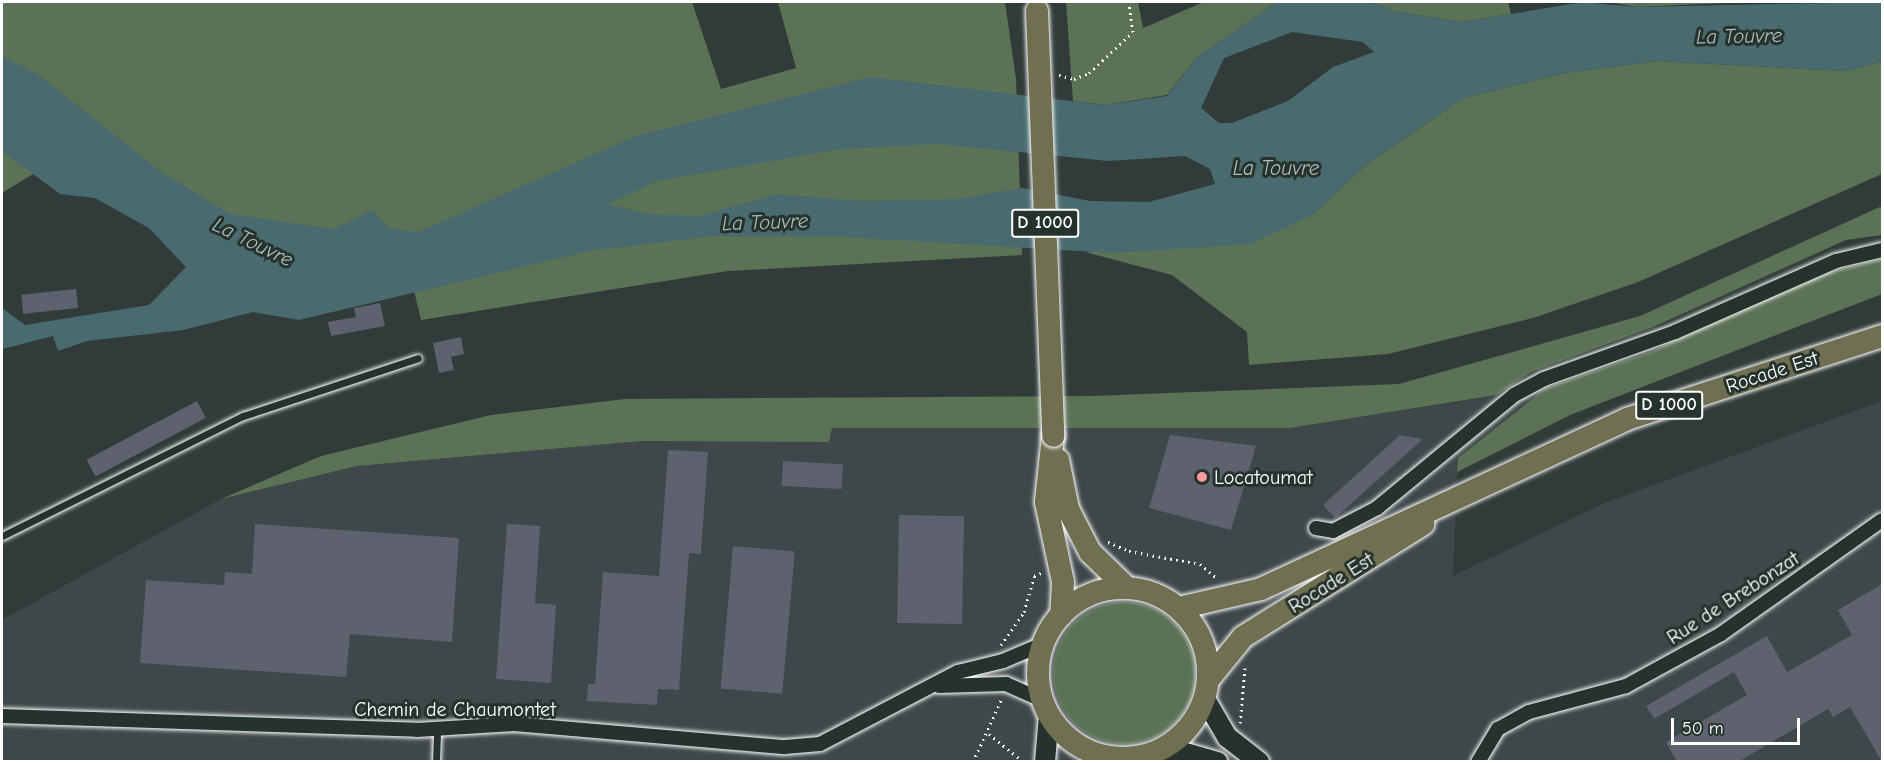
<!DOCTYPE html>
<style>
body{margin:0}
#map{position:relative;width:1884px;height:763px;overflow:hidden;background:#313c3a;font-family:"Comic Neue",sans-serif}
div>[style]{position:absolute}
.built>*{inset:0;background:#3e474a}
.green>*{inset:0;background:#5b7256}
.round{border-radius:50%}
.water>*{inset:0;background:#496b6f}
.building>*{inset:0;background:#5e616e;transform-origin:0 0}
.path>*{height:3px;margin-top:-1.5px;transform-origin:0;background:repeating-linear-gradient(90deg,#fff 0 1.5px,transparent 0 6px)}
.roads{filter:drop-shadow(0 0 2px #fff) drop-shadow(0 0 2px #fff)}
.lane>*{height:7px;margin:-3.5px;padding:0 3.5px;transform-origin:3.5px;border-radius:3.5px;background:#26332d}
.street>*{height:14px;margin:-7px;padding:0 7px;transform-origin:7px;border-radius:7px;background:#26332d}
.secondary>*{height:20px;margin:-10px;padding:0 10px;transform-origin:10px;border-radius:10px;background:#26332d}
.primary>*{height:22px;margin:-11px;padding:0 11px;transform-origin:11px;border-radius:11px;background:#706f52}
.primary>.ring{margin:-11px;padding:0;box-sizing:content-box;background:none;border:22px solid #706f52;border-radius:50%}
.bridges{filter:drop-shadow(0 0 2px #fff) drop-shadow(0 0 2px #fff)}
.primary-bridge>*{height:22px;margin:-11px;padding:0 11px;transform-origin:11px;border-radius:11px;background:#706f52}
.dots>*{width:16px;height:16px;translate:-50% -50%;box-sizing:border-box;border:3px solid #26332d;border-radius:50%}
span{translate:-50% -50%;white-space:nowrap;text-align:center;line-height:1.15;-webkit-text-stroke:6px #26332d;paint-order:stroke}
.shield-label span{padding:2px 4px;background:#26332d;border:2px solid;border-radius:4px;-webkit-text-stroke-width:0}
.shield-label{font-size:18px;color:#fff;font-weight:700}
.street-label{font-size:20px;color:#fff}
.poi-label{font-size:20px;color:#fff}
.left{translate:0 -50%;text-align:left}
.water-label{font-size:21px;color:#adbcbe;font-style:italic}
.frame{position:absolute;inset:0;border:3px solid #fff;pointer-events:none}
.scale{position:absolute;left:1671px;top:718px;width:129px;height:27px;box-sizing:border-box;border:3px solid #fff;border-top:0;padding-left:8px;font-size:18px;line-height:21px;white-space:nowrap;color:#fff;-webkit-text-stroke:4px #26332d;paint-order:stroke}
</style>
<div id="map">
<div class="built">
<i style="clip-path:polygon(1546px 388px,1458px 458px,1453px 576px,1602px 504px,1882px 401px,1882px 761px,2px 761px,2px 620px,221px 499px,357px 466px,642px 441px,828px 442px,832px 428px,1290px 428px)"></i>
</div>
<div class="green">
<i style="clip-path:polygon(2px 2px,692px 2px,721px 89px,796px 68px,778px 2px,1005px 2px,1016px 79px,1022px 255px,728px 271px,421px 320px,411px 278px,61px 157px,2px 193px)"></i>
<i style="clip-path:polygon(1066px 2px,1138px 2px,1143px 28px,1204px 2px,1278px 2px,1197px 57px,1167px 95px,1105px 105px,1073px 101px)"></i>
<i style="clip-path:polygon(1372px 2px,1508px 2px,1511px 14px,1463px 22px,1396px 12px)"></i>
<i style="clip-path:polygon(1609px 2px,1748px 2px,1636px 7px)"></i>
<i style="clip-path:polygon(1657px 61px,1846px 71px,1882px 61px,1882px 174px,1638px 282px,1533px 318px,1388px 354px,1249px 365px,1247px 332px,1172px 275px,1085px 252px,1143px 249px,1312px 215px,1367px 164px,1463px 98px,1564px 73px)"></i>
<i style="clip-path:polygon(1882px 206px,1882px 235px,1846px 240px,1653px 327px,1531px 372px,1497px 395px,1290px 428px,832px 428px,829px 442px,642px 441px,357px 466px,221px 499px,321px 456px,491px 415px,625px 399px,1092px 396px,1399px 384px,1640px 316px)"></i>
<i style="clip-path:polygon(1882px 259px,1882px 294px,1570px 415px,1457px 472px,1458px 458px,1546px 388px,1650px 352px,1818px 275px)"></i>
<i class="round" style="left:1053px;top:602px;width:142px;height:142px"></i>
</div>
<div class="water">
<i style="clip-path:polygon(evenodd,1278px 2px,1372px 2px,1396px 12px,1463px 22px,1583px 2px,1636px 7px,1882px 2px,1882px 61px,1846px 71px,1657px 61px,1564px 73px,1463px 98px,1367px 164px,1312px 215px,1250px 244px,1113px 253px,844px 237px,714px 236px,589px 251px,299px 320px,253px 312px,183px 330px,87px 341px,58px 351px,53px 336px,2px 349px,2px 308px,25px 325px,149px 305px,186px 267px,149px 228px,95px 198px,60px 194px,2px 151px,2px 56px,39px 75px,160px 171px,230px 214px,333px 229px,373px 210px,389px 228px,418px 232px,636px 136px,870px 77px,1105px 105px,1167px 96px,1197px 57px,1278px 2px,1292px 32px,1363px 42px,1374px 52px,1333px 67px,1288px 101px,1232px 123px,1219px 123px,1201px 108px,1224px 58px,1292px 32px,1278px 2px,939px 144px,1108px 161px,1185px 156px,1210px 169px,1215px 184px,1149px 202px,1090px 201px,1023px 188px,956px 199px,863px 201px,776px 194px,699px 216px,648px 214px,608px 204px,657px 181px,841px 149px,939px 144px)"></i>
</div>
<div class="building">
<i style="left:76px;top:289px;width:19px;height:55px;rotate:84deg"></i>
<i style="clip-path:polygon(380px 303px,385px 326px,331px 336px,328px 322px,356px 317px,354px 308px)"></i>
<i style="clip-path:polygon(461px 337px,464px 354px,451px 357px,454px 370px,439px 373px,433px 343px)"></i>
<i style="left:197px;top:401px;width:19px;height:125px;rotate:62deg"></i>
<i style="clip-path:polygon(1170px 435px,1256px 446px,1231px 530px,1149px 508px)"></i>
<i style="clip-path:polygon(1400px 435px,1423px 439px,1335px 518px,1323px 505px)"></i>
<i style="clip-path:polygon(668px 450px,708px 452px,701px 554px,689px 553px,679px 690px,658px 689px,657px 705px,587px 701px,588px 684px,595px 684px,603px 572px,659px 576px)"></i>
<i style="left:783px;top:461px;width:60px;height:25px;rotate:3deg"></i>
<i style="left:899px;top:515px;width:65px;height:108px;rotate:1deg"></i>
<i style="clip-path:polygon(255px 524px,459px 538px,452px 642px,350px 634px,346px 677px,140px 663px,146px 580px,224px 585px,225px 572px,252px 574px)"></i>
<i style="clip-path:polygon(507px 524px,540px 526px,535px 603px,556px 605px,551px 683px,496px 679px)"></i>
<i style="left:733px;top:546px;width:62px;height:143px;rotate:5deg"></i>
<i style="clip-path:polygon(1882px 584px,1882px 762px,1850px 707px,1833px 717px,1828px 709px,1738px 762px,1677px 762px,1666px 742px,1747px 695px,1734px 672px,1654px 719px,1646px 706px,1767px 636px,1787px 672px,1852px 635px,1838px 610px)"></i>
</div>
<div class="path">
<i style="left:1059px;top:75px;width:16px;rotate:15deg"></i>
<i style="left:1074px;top:79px;width:16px;rotate:-22deg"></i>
<i style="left:1089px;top:73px;width:60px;rotate:-43deg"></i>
<i style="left:1133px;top:32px;width:30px;rotate:-98deg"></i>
<i style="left:1108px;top:542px;width:23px;rotate:23deg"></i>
<i style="left:1129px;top:551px;width:72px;rotate:10.4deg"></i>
<i style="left:1200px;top:564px;width:23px;rotate:40deg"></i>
<i style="left:1001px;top:645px;width:40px;rotate:-55.1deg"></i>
<i style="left:1024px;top:612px;width:37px;rotate:-74deg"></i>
<i style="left:1034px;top:576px;width:8px;rotate:-23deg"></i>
<i style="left:1240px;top:723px;width:55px;rotate:-84.8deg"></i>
<i style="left:989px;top:734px;width:45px;rotate:38.7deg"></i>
<i style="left:973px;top:762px;width:70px;rotate:-65.6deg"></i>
</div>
<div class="roads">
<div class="lane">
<i style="left:2px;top:536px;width:269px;rotate:-26.5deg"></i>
<i style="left:243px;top:416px;width:184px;rotate:-18.3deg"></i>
<i style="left:436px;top:762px;width:33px;rotate:-88deg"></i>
</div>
<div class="street">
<i style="left:1316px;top:528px;width:17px;rotate:10deg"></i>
<i style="left:1333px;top:531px;width:50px;rotate:-27.6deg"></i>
<i style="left:1377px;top:508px;width:178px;rotate:-39.5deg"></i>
<i style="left:1514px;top:395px;width:34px;rotate:-28deg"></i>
<i style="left:1544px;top:379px;width:139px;rotate:-19.7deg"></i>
<i style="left:1675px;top:332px;width:176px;rotate:-23.8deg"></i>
<i style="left:1836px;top:261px;width:47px;rotate:-13.4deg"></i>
<i style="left:939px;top:686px;width:67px;rotate:-1.7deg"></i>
<i style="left:1006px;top:684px;width:39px;rotate:24deg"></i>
<i style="left:2px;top:716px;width:415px;rotate:1.9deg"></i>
<i style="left:417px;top:730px;width:97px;rotate:-3.5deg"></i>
<i style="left:514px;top:724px;width:272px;rotate:4.9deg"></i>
<i style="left:785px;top:747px;width:35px;rotate:-5deg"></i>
<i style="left:820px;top:744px;width:156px;rotate:-27.6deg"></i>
<i style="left:958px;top:672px;width:46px;rotate:-13.7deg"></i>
<i style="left:1003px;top:661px;width:43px;rotate:-23deg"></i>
<i style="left:1478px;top:762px;width:39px;rotate:-59deg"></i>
<i style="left:1498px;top:729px;width:35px;rotate:-29deg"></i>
<i style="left:1529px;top:712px;width:100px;rotate:-15deg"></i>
<i style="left:1626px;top:686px;width:108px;rotate:-28.7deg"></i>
<i style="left:1721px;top:634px;width:197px;rotate:-35.3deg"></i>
</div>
<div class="secondary">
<i style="left:1205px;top:699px;width:44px;rotate:59.9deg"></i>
<i style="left:1227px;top:737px;width:41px;rotate:38deg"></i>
<i style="left:1153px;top:752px;width:26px;rotate:-2deg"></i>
<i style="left:1179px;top:751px;width:40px;rotate:16deg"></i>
<i style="left:1045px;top:762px;width:47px;rotate:-85.1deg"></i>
<i style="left:1096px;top:762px;width:10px;rotate:-37deg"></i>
</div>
<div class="primary">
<i style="left:1053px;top:436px;width:66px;rotate:96.1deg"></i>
<i style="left:1046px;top:502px;width:82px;rotate:78deg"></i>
<i style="left:1063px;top:582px;width:33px;rotate:93deg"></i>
<i style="left:1058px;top:460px;width:50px;rotate:78.5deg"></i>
<i style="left:1068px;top:509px;width:48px;rotate:62.9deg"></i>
<i style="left:1090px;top:552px;width:50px;rotate:44.2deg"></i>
<i class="ring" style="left:1038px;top:588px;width:148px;height:148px"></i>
<i style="left:1179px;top:608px;width:84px;rotate:-13deg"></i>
<i style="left:1261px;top:589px;width:404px;rotate:-24.9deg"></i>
<i style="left:1627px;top:419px;width:268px;rotate:-18deg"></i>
<i style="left:1208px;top:680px;width:55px;rotate:-50.9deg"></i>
<i style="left:1243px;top:637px;width:213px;rotate:-32.1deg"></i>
</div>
</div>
<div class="bridges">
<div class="primary-bridge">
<i style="left:1037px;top:11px;width:425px;rotate:87.8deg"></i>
</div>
</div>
<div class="dots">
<i style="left:1202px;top:477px;background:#ff9aa2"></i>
</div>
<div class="shield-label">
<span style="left:1045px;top:223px">D 1000</span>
<span style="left:1669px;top:405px">D 1000</span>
</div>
<div class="street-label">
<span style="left:1772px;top:372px;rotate:-18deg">Rocade Est</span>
<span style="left:1331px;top:583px;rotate:-32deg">Rocade Est</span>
<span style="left:1733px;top:598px;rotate:-33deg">Rue de Brebonzat</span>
<span style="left:455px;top:709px">Chemin de Chaumontet</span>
</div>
<div class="poi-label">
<span class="left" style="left:1214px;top:477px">Locatoumat</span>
</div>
<div class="water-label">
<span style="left:1739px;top:36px;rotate:-1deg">La Touvre</span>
<span style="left:1276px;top:168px">La Touvre</span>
<span style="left:765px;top:222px;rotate:-2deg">La Touvre</span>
<span style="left:253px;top:242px;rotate:26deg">La Touvre</span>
</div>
<div class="frame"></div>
<div class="scale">50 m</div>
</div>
